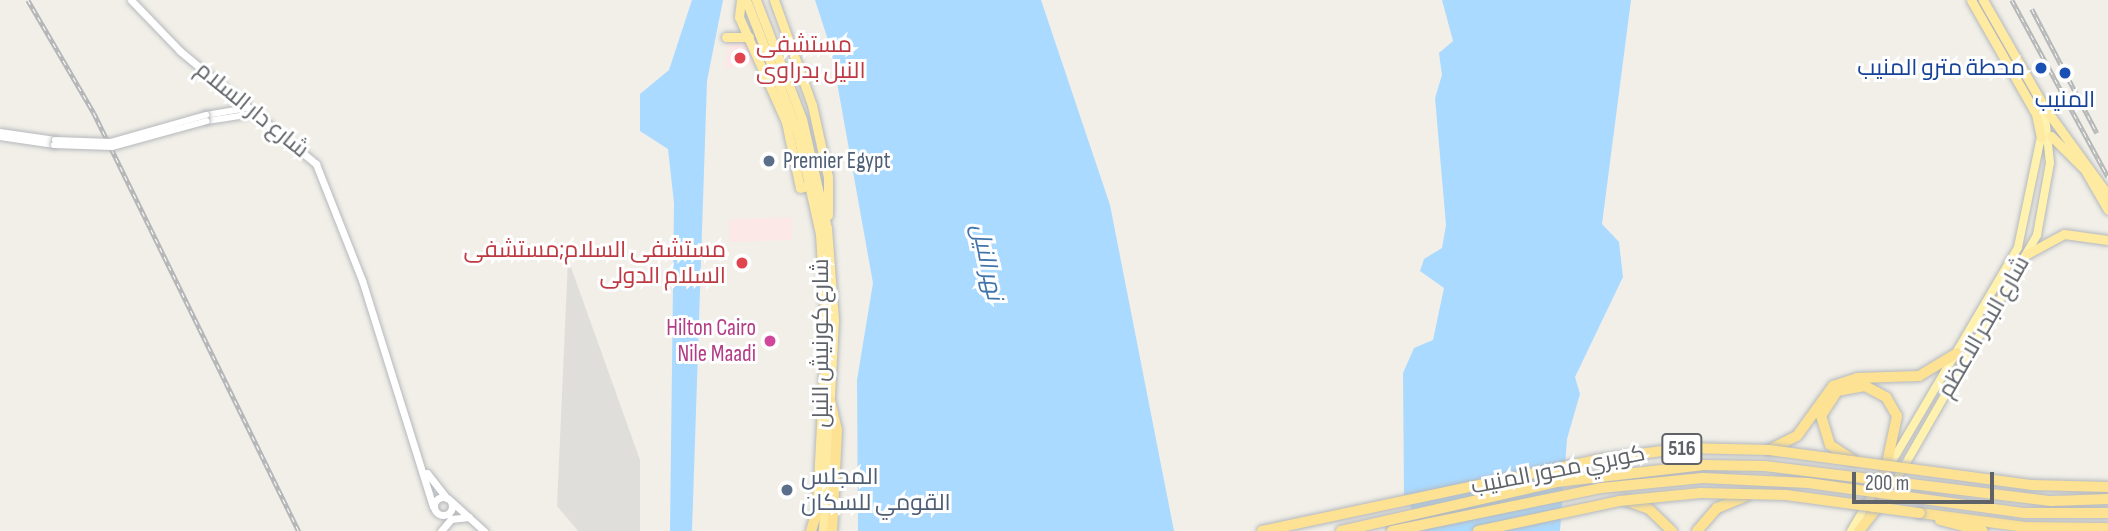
<!DOCTYPE html>
<meta charset="utf-8">
<style>
body{margin:0}
#map{position:relative;width:2108px;height:531px;overflow:hidden;background:#f1efe8;font-family:"Sofia Sans Condensed",Cairo,sans-serif}
div>[style]{position:absolute}
.industrial>*{inset:0;background:#e0deda}
.medical>*{inset:0;background:#fce8e6;transform-origin:0 0}
.water>*{inset:0;background:#aadaff}
.roads{filter:drop-shadow(0 0 2px #b5b8bc) drop-shadow(0 0 2px #b5b8bc)}
.tertiary>*{height:6px;margin:-3px;padding:0 3px;transform-origin:3px;border-radius:3px;background:#fff}
.secondary>*{height:7px;margin:-3.5px;padding:0 3.5px;transform-origin:3.5px;border-radius:3.5px;background:#fff}
.secondary>.ring{margin:-3.5px;padding:0;box-sizing:content-box;background:none;border:7px solid #fff;border-radius:50%}
.primary>*{height:8px;margin:-4px;padding:0 4px;transform-origin:4px;border-radius:4px;background:#fff2af}
.trunk>*{height:9px;margin:-4.5px;padding:0 4.5px;transform-origin:4.5px;border-radius:4.5px;background:#feeaa1}
.motorway>*{height:10px;margin:-5px;padding:0 5px;transform-origin:5px;border-radius:5px;background:#fde293}
.rail>*{height:4.5px;margin-top:-2.25px;transform-origin:0;background:repeating-linear-gradient(90deg,#fff 0 5px,#b6b7b8 0 10px);box-sizing:border-box;border-block:2px solid #b6b7b8}
.bridges{filter:drop-shadow(0 0 2px #b5b8bc) drop-shadow(0 0 2px #b5b8bc)}
.tertiary-bridge>*{height:6px;margin:-3px;padding:0 3px;transform-origin:3px;border-radius:3px;background:#fff}
.motorway-bridge>*{height:10px;margin:-5px;padding:0 5px;transform-origin:5px;border-radius:5px;background:#fde293}
.dots>*{width:19px;height:19px;translate:-50% -50%;box-sizing:border-box;border:4px solid #fff;border-radius:50%}
span{translate:-50% -50%;white-space:nowrap;text-align:center;line-height:1.15;-webkit-text-stroke:6px #fff;paint-order:stroke}
.shield-label span{padding:2px 5px;background:#fff;border:2px solid;border-radius:5px;-webkit-text-stroke-width:0}
.shield-label{font-size:21px;color:#5f6368;font-weight:700}
.health-label{font-size:23px;color:#be3a42}
.left{translate:0 -50%;text-align:left}
.right{translate:-100% -50%;text-align:right}
.transit-label{font-size:23px;color:#164399}
.street-label{font-size:23px;color:#5f6368}
.service-label{font-size:23px;color:#4e5e75}
.hotel-label{font-size:23px;color:#b23c85}
.water-label{font-size:24px;color:#4174aa;font-style:italic}
.scale{position:absolute;left:1852px;top:472px;width:142px;height:32px;box-sizing:border-box;border:4px solid #5f6368;border-top:0;padding-left:9px;font-size:21px;line-height:24px;white-space:nowrap;color:#5f6368;-webkit-text-stroke:5px #fff;paint-order:stroke}
</style>
<div id="map">
<div class="industrial">
<i style="clip-path:polygon(568px 259px,640px 460px,640px 531px,578px 531px,557px 506px)"></i>
</div>
<div class="medical">
<i style="clip-path:polygon(738px 38px,748px 42px,757px 64px,724px 69px,728px 45px)"></i>
<i style="left:791px;top:217px;width:23px;height:62px;rotate:88deg"></i>
</div>
<div class="water">
<i style="clip-path:polygon(692px 0,723px 0,707px 81px,692px 531px,670px 531px,674px 203px,668px 149px,640px 131px,640px 94px,669px 70px)"></i>
<i style="clip-path:polygon(815px 0,1041px 0,1110px 205px,1174px 531px,858px 531px,857px 380px,873px 283px,831px 49px)"></i>
<i style="clip-path:polygon(1442px 0,1631px 0,1602px 224px,1619px 242px,1623px 277px,1575px 377px,1580px 394px,1567px 439px,1560px 531px,1423px 531px,1404px 494px,1403px 373px,1414px 348px,1433px 340px,1444px 288px,1420px 271px,1424px 259px,1442px 248px,1446px 225px,1435px 98px,1442px 75px,1439px 53px,1453px 41px)"></i>
</div>
<div class="roads">
<div class="tertiary">
<i style="left:206px;top:115px;width:42px;rotate:-9.7deg"></i>
<i style="left:207px;top:121px;width:46px;rotate:-8.8deg"></i>
<i style="left:0;top:132px;width:56px;rotate:8.3deg"></i>
<i style="left:0;top:137px;width:55px;rotate:8.4deg"></i>
</div>
<div class="secondary">
<i style="left:131px;top:0;width:71px;rotate:46.1deg"></i>
<i style="left:180px;top:51px;width:177px;rotate:39.7deg"></i>
<i style="left:316px;top:164px;width:125px;rotate:68.4deg"></i>
<i style="left:362px;top:280px;width:237px;rotate:72.6deg"></i>
<i style="left:427px;top:473px;width:31px;rotate:52deg"></i>
<i class="ring" style="left:434px;top:497px;width:11px;height:11px"></i>
<i style="left:451px;top:501px;width:45px;rotate:42.3deg"></i>
<i style="left:441px;top:531px;width:16px;rotate:-50deg"></i>
<i style="left:451px;top:519px;width:18px;rotate:-6deg"></i>
</div>
<div class="primary">
<i style="left:1887px;top:496px;width:301px;rotate:-60.1deg"></i>
<i style="left:2037px;top:235px;width:73px;rotate:-79.8deg"></i>
<i style="left:2050px;top:163px;width:56px;rotate:-96.1deg"></i>
<i style="left:1851px;top:531px;width:329px;rotate:-59.5deg"></i>
<i style="left:2018px;top:247px;width:112px;rotate:-78.2deg"></i>
</div>
<div class="trunk">
<i style="left:741px;top:0;width:17px;rotate:97deg"></i>
<i style="left:739px;top:17px;width:115px;rotate:65.9deg"></i>
<i style="left:786px;top:122px;width:67px;rotate:78deg"></i>
<i style="left:800px;top:188px;width:12px;rotate:-14deg"></i>
<i style="left:746px;top:0;width:141px;rotate:68.7deg"></i>
<i style="left:797px;top:131px;width:106px;rotate:77.4deg"></i>
<i style="left:820px;top:234px;width:95px;rotate:86.4deg"></i>
<i style="left:826px;top:329px;width:188px;rotate:93deg"></i>
<i style="left:756px;top:0;width:128px;rotate:68.9deg"></i>
<i style="left:802px;top:119px;width:112px;rotate:77.1deg"></i>
<i style="left:827px;top:228px;width:92px;rotate:85.6deg"></i>
<i style="left:834px;top:320px;width:211px;rotate:93deg"></i>
<i style="left:774px;top:0;width:112px;rotate:70.1deg"></i>
<i style="left:812px;top:105px;width:74px;rotate:77.5deg"></i>
<i style="left:828px;top:177px;width:38px;rotate:90deg"></i>
<i style="left:1971px;top:0;width:131px;rotate:60.3deg"></i>
<i style="left:2036px;top:114px;width:24px;rotate:78deg"></i>
<i style="left:1983px;top:0;width:123px;rotate:60.3deg"></i>
<i style="left:2044px;top:107px;width:109px;rotate:54deg"></i>
<i style="left:726px;top:37px;width:23px"></i>
<i style="left:2051px;top:136px;width:48px;rotate:45deg"></i>
<i style="left:2085px;top:170px;width:46px;rotate:60.1deg"></i>
<i style="left:2027px;top:254px;width:42px;rotate:-28.4deg"></i>
<i style="left:2064px;top:234px;width:44px;rotate:7.8deg"></i>
</div>
<div class="motorway">
<i style="left:830px;top:400px;width:31px;rotate:77deg"></i>
<i style="left:837px;top:430px;width:101px;rotate:92.8deg"></i>
<i style="left:1769px;top:450px;width:31px;rotate:-27deg"></i>
<i style="left:1797px;top:436px;width:62px;rotate:-54.2deg"></i>
<i style="left:1833px;top:386px;width:25px;rotate:-18deg"></i>
<i style="left:1857px;top:378px;width:62px;rotate:-1.8deg"></i>
<i style="left:1919px;top:376px;width:44px;rotate:-31.2deg"></i>
<i style="left:1853px;top:460px;width:27px;rotate:-147deg"></i>
<i style="left:1830px;top:445px;width:30px;rotate:-107deg"></i>
<i style="left:1821px;top:416px;width:30px;rotate:-57deg"></i>
<i style="left:1837px;top:391px;width:28px;rotate:-10deg"></i>
<i style="left:1865px;top:386px;width:24px;rotate:28deg"></i>
<i style="left:1886px;top:397px;width:22px;rotate:60deg"></i>
<i style="left:1897px;top:416px;width:62px;rotate:102deg"></i>
<i style="left:1627px;top:501px;width:23px;rotate:20deg"></i>
<i style="left:1649px;top:509px;width:32px;rotate:44deg"></i>
<i style="left:1920px;top:513px;width:107px;rotate:7.5deg"></i>
<i style="left:2026px;top:527px;width:82px;rotate:0.7deg"></i>
<i style="left:1940px;top:520px;width:44px;rotate:14.3deg"></i>
<i style="left:811px;top:531px;width:21px;rotate:-73deg"></i>
<i style="left:1697px;top:531px;width:30px;rotate:-49deg"></i>
<i style="left:1717px;top:508px;width:31px;rotate:-22deg"></i>
<i style="left:1859px;top:531px;width:47px;rotate:-51.9deg"></i>
</div>
</div>
<div class="rail">
<i style="left:28px;top:0;width:131px;rotate:59.7deg"></i>
<i style="left:94px;top:113px;width:466px;rotate:63.9deg"></i>
<i style="left:2012px;top:0;width:201px;rotate:61.5deg"></i>
<i style="left:2032px;top:9px;width:140px;rotate:62.3deg"></i>
</div>
<div class="bridges">
<div class="tertiary-bridge">
<i style="left:55px;top:140px;width:56px;rotate:2deg"></i>
<i style="left:111px;top:142px;width:99px;rotate:-15.9deg"></i>
<i style="left:54px;top:145px;width:58px;rotate:2deg"></i>
<i style="left:112px;top:147px;width:98px;rotate:-15.3deg"></i>
</div>
<div class="motorway-bridge">
<i style="left:1262px;top:531px;width:340px;rotate:-12deg"></i>
<i style="left:1595px;top:460px;width:90px;rotate:-7.7deg"></i>
<i style="left:1684px;top:448px;width:85px;rotate:1.3deg"></i>
<i style="left:1769px;top:450px;width:264px;rotate:7.6deg"></i>
<i style="left:2031px;top:485px;width:77px;rotate:1.5deg"></i>
<i style="left:1341px;top:531px;width:221px;rotate:-12.8deg"></i>
<i style="left:1557px;top:482px;width:148px;rotate:-6.6deg"></i>
<i style="left:1704px;top:465px;width:61px;rotate:0.9deg"></i>
<i style="left:1765px;top:466px;width:288px;rotate:7deg"></i>
<i style="left:2051px;top:501px;width:57px;rotate:-2deg"></i>
<i style="left:1392px;top:531px;width:213px;rotate:-11.6deg"></i>
<i style="left:1601px;top:488px;width:102px;rotate:-5.6deg"></i>
<i style="left:1703px;top:478px;width:105px;rotate:2.7deg"></i>
<i style="left:1808px;top:483px;width:219px;rotate:7.9deg"></i>
<i style="left:2025px;top:513px;width:83px"></i>
<i style="left:1478px;top:531px;width:144px;rotate:-12deg"></i>
<i style="left:1619px;top:501px;width:82px;rotate:-5.6deg"></i>
<i style="left:1701px;top:493px;width:85px;rotate:1.3deg"></i>
<i style="left:1786px;top:495px;width:135px;rotate:7.7deg"></i>
</div>
</div>
<div class="dots">
<i style="left:740px;top:58px;background:#e0444e"></i>
<i style="left:2041px;top:68px;background:#1a4fb4"></i>
<i style="left:2065px;top:73px;background:#1a4fb4"></i>
<i style="left:769px;top:161px;background:#5c6f8a"></i>
<i style="left:742px;top:263px;background:#e0444e"></i>
<i style="left:770px;top:341px;background:#d1479c"></i>
<i style="left:787px;top:490px;background:#5c6f8a"></i>
</div>
<div class="shield-label">
<span style="left:1682px;top:449px">516</span>
</div>
<div class="health-label">
<span class="left" style="left:756px;top:58px">مستشفى<br>النيل بدراوى</span>
<span class="right" style="left:726px;top:263px">مستشفى السلام;مستشفى<br>السلام الدولى</span>
</div>
<div class="transit-label">
<span class="right" style="left:2025px;top:68px">محطة مترو المنيب</span>
<span style="left:2065px;top:100px">المنيب</span>
</div>
<div class="street-label">
<span style="left:252px;top:110px;rotate:39deg">شارع دار السلام</span>
<span style="left:1984px;top:327px;rotate:-60deg">شارع البحر الاعظم</span>
<span style="left:821px;top:343px;rotate:-90deg">شارع كورنيش النيل</span>
<span style="left:1558px;top:470px;rotate:-11deg">كوبري محور المنيب</span>
</div>
<div class="service-label">
<span class="left" style="left:783px;top:161px">Premier Egypt</span>
<span class="left" style="left:801px;top:490px">المجلس<br>القومي للسكان</span>
</div>
<div class="hotel-label">
<span class="right" style="left:756px;top:341px">Hilton Cairo<br>Nile Maadi</span>
</div>
<div class="water-label">
<span style="left:987px;top:262px;rotate:78deg">نهر النيل</span>
</div>
<div class="scale">200 m</div>
</div>
